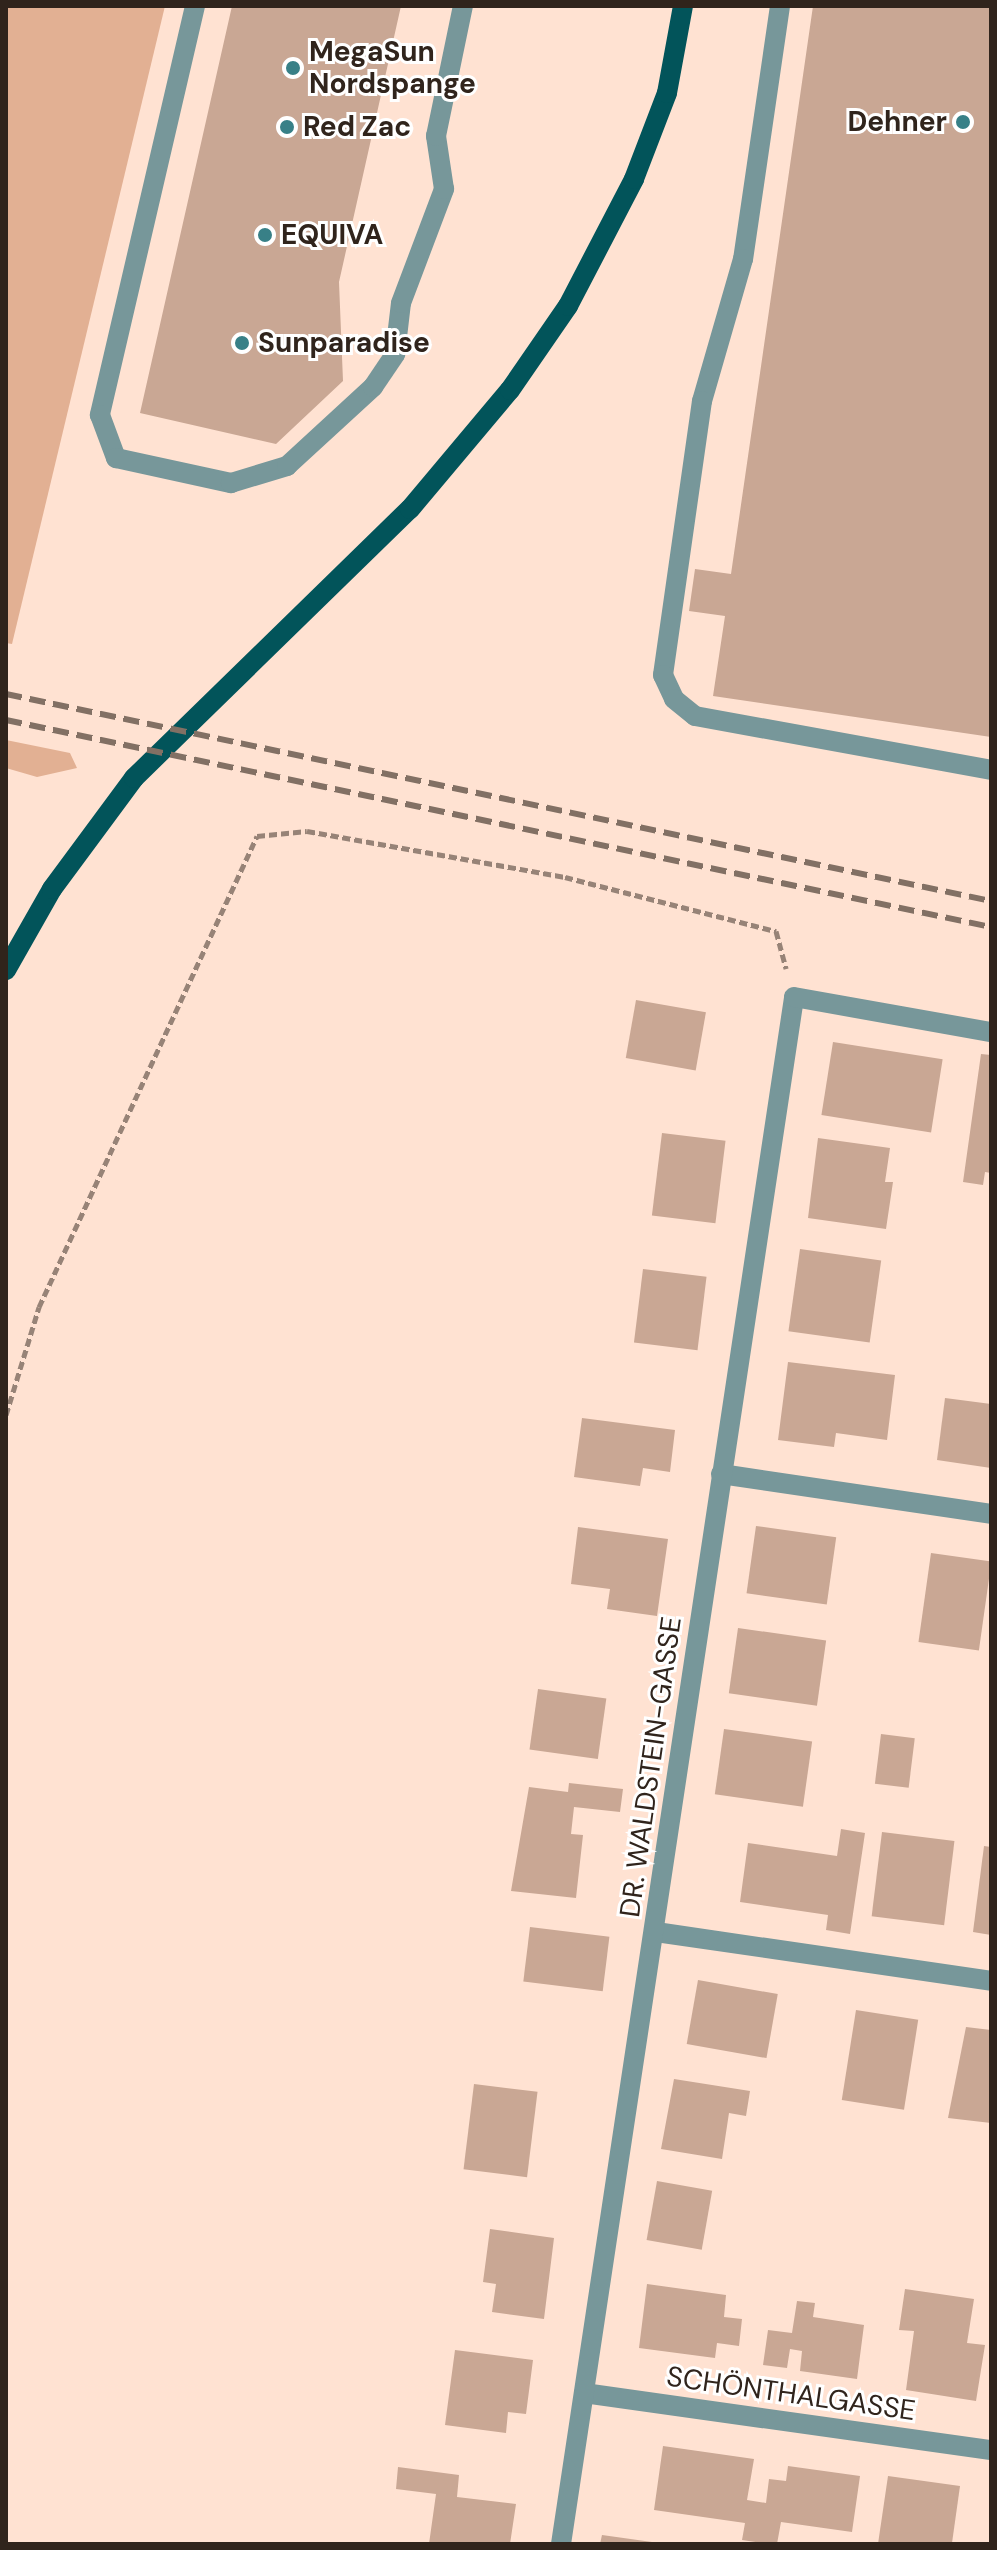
<!DOCTYPE html>
<meta charset="utf-8">
<style>
body{margin:0}
#map{position:relative;width:997px;height:2550px;overflow:hidden;background:#ffe2d2;font-family:"DM Sans",sans-serif}
div>[style]{position:absolute}
.green>*{inset:0;background:#e2b093}
.building>*{inset:0;background:#c9a794;transform-origin:0 0}
.path>*{height:5px;margin-top:-2.5px;transform-origin:0;background:repeating-linear-gradient(90deg,#978377 0 8px,transparent 0 12px)}
.minor>*{height:20px;margin:-10px;padding:0 10px;transform-origin:10px;border-radius:10px;background:#77979a}
.major>*{height:20px;margin:-10px;padding:0 10px;transform-origin:10px;border-radius:10px;background:#02545a}
.rail>*{height:6px;margin-top:-3px;transform-origin:0;background:repeating-linear-gradient(90deg,#827064 0 16px,transparent 0 24px)}
.dots>*{width:22px;height:22px;translate:-50% -50%;box-sizing:border-box;border:4px solid #fff;border-radius:50%}
span{translate:-50% -50%;white-space:nowrap;text-align:center;line-height:1.15;-webkit-text-stroke:6px #fff;paint-order:stroke}
.poi-label{font-size:28px;color:#30241c;font-weight:700}
.left{translate:0 -50%;text-align:left}
.right{translate:-100% -50%;text-align:right}
.street-label{font-size:28px;color:#30241c}
.frame{position:absolute;inset:0;border:8px solid #30241c;pointer-events:none}
</style>
<div id="map">
<div class="green">
<i style="clip-path:polygon(6px 6px,165px 6px,12px 644px,6px 643px)"></i>
<i style="clip-path:polygon(6px 740px,70px 753px,77px 768px,37px 777px,6px 768px)"></i>
</div>
<div class="building">
<i style="clip-path:polygon(232px 6px,401px 6px,339px 282px,343px 381px,276px 444px,140px 413px)"></i>
<i style="clip-path:polygon(813px 6px,991px 6px,991px 737px,713px 696px,725px 616px,689px 611px,695px 569px,731px 574px)"></i>
<i style="left:636px;top:1000px;width:71px;height:59px;rotate:10deg"></i>
<i style="left:833px;top:1042px;width:111px;height:74px;rotate:9deg"></i>
<i style="clip-path:polygon(981px 1054px,991px 1055px,991px 1173px,985px 1172px,983px 1185px,963px 1182px)"></i>
<i style="left:662px;top:1133px;width:64px;height:83px;rotate:7deg"></i>
<i style="clip-path:polygon(818px 1138px,890px 1148px,885px 1182px,893px 1182px,886px 1229px,808px 1218px)"></i>
<i style="left:800px;top:1249px;width:82px;height:83px;rotate:8deg"></i>
<i style="left:643px;top:1269px;width:64px;height:74px;rotate:7deg"></i>
<i style="clip-path:polygon(788px 1362px,895px 1375px,887px 1440px,836px 1433px,834px 1447px,778px 1440px)"></i>
<i style="clip-path:polygon(945px 1398px,991px 1404px,991px 1468px,937px 1460px)"></i>
<i style="clip-path:polygon(582px 1418px,675px 1430px,670px 1472px,643px 1468px,640px 1486px,574px 1477px)"></i>
<i style="left:756px;top:1526px;width:81px;height:68px;rotate:8deg"></i>
<i style="clip-path:polygon(578px 1527px,668px 1539px,657px 1616px,607px 1609px,610px 1589px,571px 1584px)"></i>
<i style="left:931px;top:1553px;width:61px;height:90px;rotate:8deg"></i>
<i style="left:738px;top:1628px;width:89px;height:66px;rotate:8deg"></i>
<i style="left:538px;top:1689px;width:69px;height:61px;rotate:8deg"></i>
<i style="left:724px;top:1729px;width:89px;height:66px;rotate:8deg"></i>
<i style="left:881px;top:1734px;width:34px;height:50px;rotate:7deg"></i>
<i style="clip-path:polygon(569px 1783px,623px 1789px,620px 1812px,574px 1807px,571px 1834px,583px 1835px,576px 1898px,511px 1891px,529px 1787px,568px 1792px)"></i>
<i style="clip-path:polygon(841px 1829px,865px 1833px,850px 1934px,826px 1930px,828px 1915px,740px 1902px,748px 1843px,837px 1856px)"></i>
<i style="left:882px;top:1832px;width:73px;height:85px;rotate:7deg"></i>
<i style="clip-path:polygon(984px 1846px,991px 1847px,991px 1935px,973px 1932px)"></i>
<i style="left:530px;top:1927px;width:80px;height:55px;rotate:7deg"></i>
<i style="left:698px;top:1980px;width:81px;height:65px;rotate:10deg"></i>
<i style="left:856px;top:2010px;width:63px;height:91px;rotate:9deg"></i>
<i style="clip-path:polygon(966px 2027px,991px 2030px,991px 2123px,948px 2118px)"></i>
<i style="clip-path:polygon(674px 2079px,750px 2091px,746px 2116px,729px 2113px,722px 2159px,661px 2149px)"></i>
<i style="left:474px;top:2084px;width:64px;height:86px;rotate:7deg"></i>
<i style="left:657px;top:2181px;width:56px;height:60px;rotate:10deg"></i>
<i style="clip-path:polygon(490px 2229px,554px 2238px,544px 2319px,492px 2312px,496px 2284px,483px 2282px)"></i>
<i style="clip-path:polygon(647px 2284px,726px 2295px,724px 2317px,742px 2319px,739px 2346px,717px 2343px,715px 2358px,639px 2348px)"></i>
<i style="clip-path:polygon(905px 2289px,974px 2299px,967px 2343px,985px 2345px,976px 2401px,906px 2390px,914px 2331px,899px 2330px)"></i>
<i style="clip-path:polygon(797px 2301px,815px 2303px,813px 2317px,864px 2325px,857px 2379px,800px 2371px,802px 2351px,790px 2349px,787px 2368px,763px 2365px,768px 2330px,792px 2333px)"></i>
<i style="clip-path:polygon(455px 2350px,533px 2360px,526px 2414px,508px 2412px,506px 2433px,445px 2425px)"></i>
<i style="clip-path:polygon(663px 2446px,754px 2459px,747px 2500px,766px 2503px,769px 2479px,786px 2481px,788px 2466px,860px 2476px,852px 2532px,781px 2522px,777px 2544px,769px 2544px,742px 2540px,745px 2523px,654px 2510px)"></i>
<i style="clip-path:polygon(398px 2467px,459px 2475px,457px 2497px,516px 2504px,510px 2544px,429px 2544px,436px 2494px,396px 2489px)"></i>
<i style="clip-path:polygon(888px 2476px,960px 2486px,952px 2543px,878px 2544px)"></i>
<i style="clip-path:polygon(602px 2535px,652px 2542px,652px 2544px,600px 2544px)"></i>
</div>
<div class="path">
<i style="left:6px;top:1415px;width:113px;rotate:-73deg"></i>
<i style="left:39px;top:1307px;width:519px;rotate:-65.16deg"></i>
<i style="left:257px;top:836px;width:50px;rotate:-5.7deg"></i>
<i style="left:307px;top:831px;width:262px;rotate:10.1deg"></i>
<i style="left:565px;top:877px;width:218px;rotate:14.4deg"></i>
<i style="left:776px;top:931px;width:39px;rotate:75deg"></i>
</div>
<div class="minor">
<i style="left:195px;top:6px;width:420px;rotate:103.1deg"></i>
<i style="left:100px;top:415px;width:46px;rotate:69.6deg"></i>
<i style="left:116px;top:458px;width:118px;rotate:12.3deg"></i>
<i style="left:231px;top:483px;width:59px;rotate:-16.9deg"></i>
<i style="left:287px;top:466px;width:117px;rotate:-42.6deg"></i>
<i style="left:373px;top:387px;width:40px;rotate:-56deg"></i>
<i style="left:395px;top:354px;width:51px;rotate:-83.3deg"></i>
<i style="left:401px;top:303px;width:122px;rotate:-69.3deg"></i>
<i style="left:444px;top:189px;width:54px;rotate:-98.6deg"></i>
<i style="left:436px;top:136px;width:133px;rotate:-78.3deg"></i>
<i style="left:780px;top:6px;width:256px;rotate:98.3deg"></i>
<i style="left:743px;top:259px;width:148px;rotate:106.1deg"></i>
<i style="left:702px;top:401px;width:277px;rotate:98.1deg"></i>
<i style="left:663px;top:675px;width:26px;rotate:65deg"></i>
<i style="left:674px;top:699px;width:27px;rotate:39deg"></i>
<i style="left:695px;top:716px;width:301px;rotate:10.3deg"></i>
<i style="left:721px;top:1474px;width:273px;rotate:8.4deg"></i>
<i style="left:656px;top:1932px;width:339px;rotate:8.3deg"></i>
<i style="left:584px;top:2393px;width:411px;rotate:8deg"></i>
<i style="left:561px;top:2544px;width:1564px;rotate:-81.43deg"></i>
<i style="left:794px;top:997px;width:200px;rotate:10.1deg"></i>
</div>
<div class="major">
<i style="left:6px;top:970px;width:93px;rotate:-60.4deg"></i>
<i style="left:52px;top:889px;width:138px;rotate:-53.5deg"></i>
<i style="left:134px;top:778px;width:385px;rotate:-44.3deg"></i>
<i style="left:410px;top:509px;width:155px;rotate:-50deg"></i>
<i style="left:510px;top:390px;width:102px;rotate:-55.4deg"></i>
<i style="left:568px;top:306px;width:143px;rotate:-62.5deg"></i>
<i style="left:634px;top:179px;width:92px;rotate:-69deg"></i>
<i style="left:667px;top:93px;width:88px;rotate:-79.6deg"></i>
</div>
<div class="rail">
<i style="left:6px;top:694px;width:1007px;rotate:11.87deg"></i>
<i style="left:6px;top:720px;width:1007px;rotate:11.87deg"></i>
</div>
<div class="dots">
<i style="left:293px;top:68px;background:#388087"></i>
<i style="left:963px;top:122px;background:#388087"></i>
<i style="left:287px;top:127px;background:#388087"></i>
<i style="left:265px;top:235px;background:#388087"></i>
<i style="left:242px;top:343px;background:#388087"></i>
</div>
<div class="poi-label">
<span class="left" style="left:309px;top:68px">MegaSun<br>Nordspange</span>
<span class="right" style="left:947px;top:122px">Dehner</span>
<span class="left" style="left:303px;top:127px">Red Zac</span>
<span class="left" style="left:281px;top:235px">EQUIVA</span>
<span class="left" style="left:258px;top:343px">Sunparadise</span>
</div>
<div class="street-label">
<span style="left:651px;top:1767px;rotate:-82deg">DR. WALDSTEIN-GASSE</span>
<span style="left:791px;top:2394px;rotate:8deg">SCHÖNTHALGASSE</span>
</div>
<div class="frame"></div>
</div>
